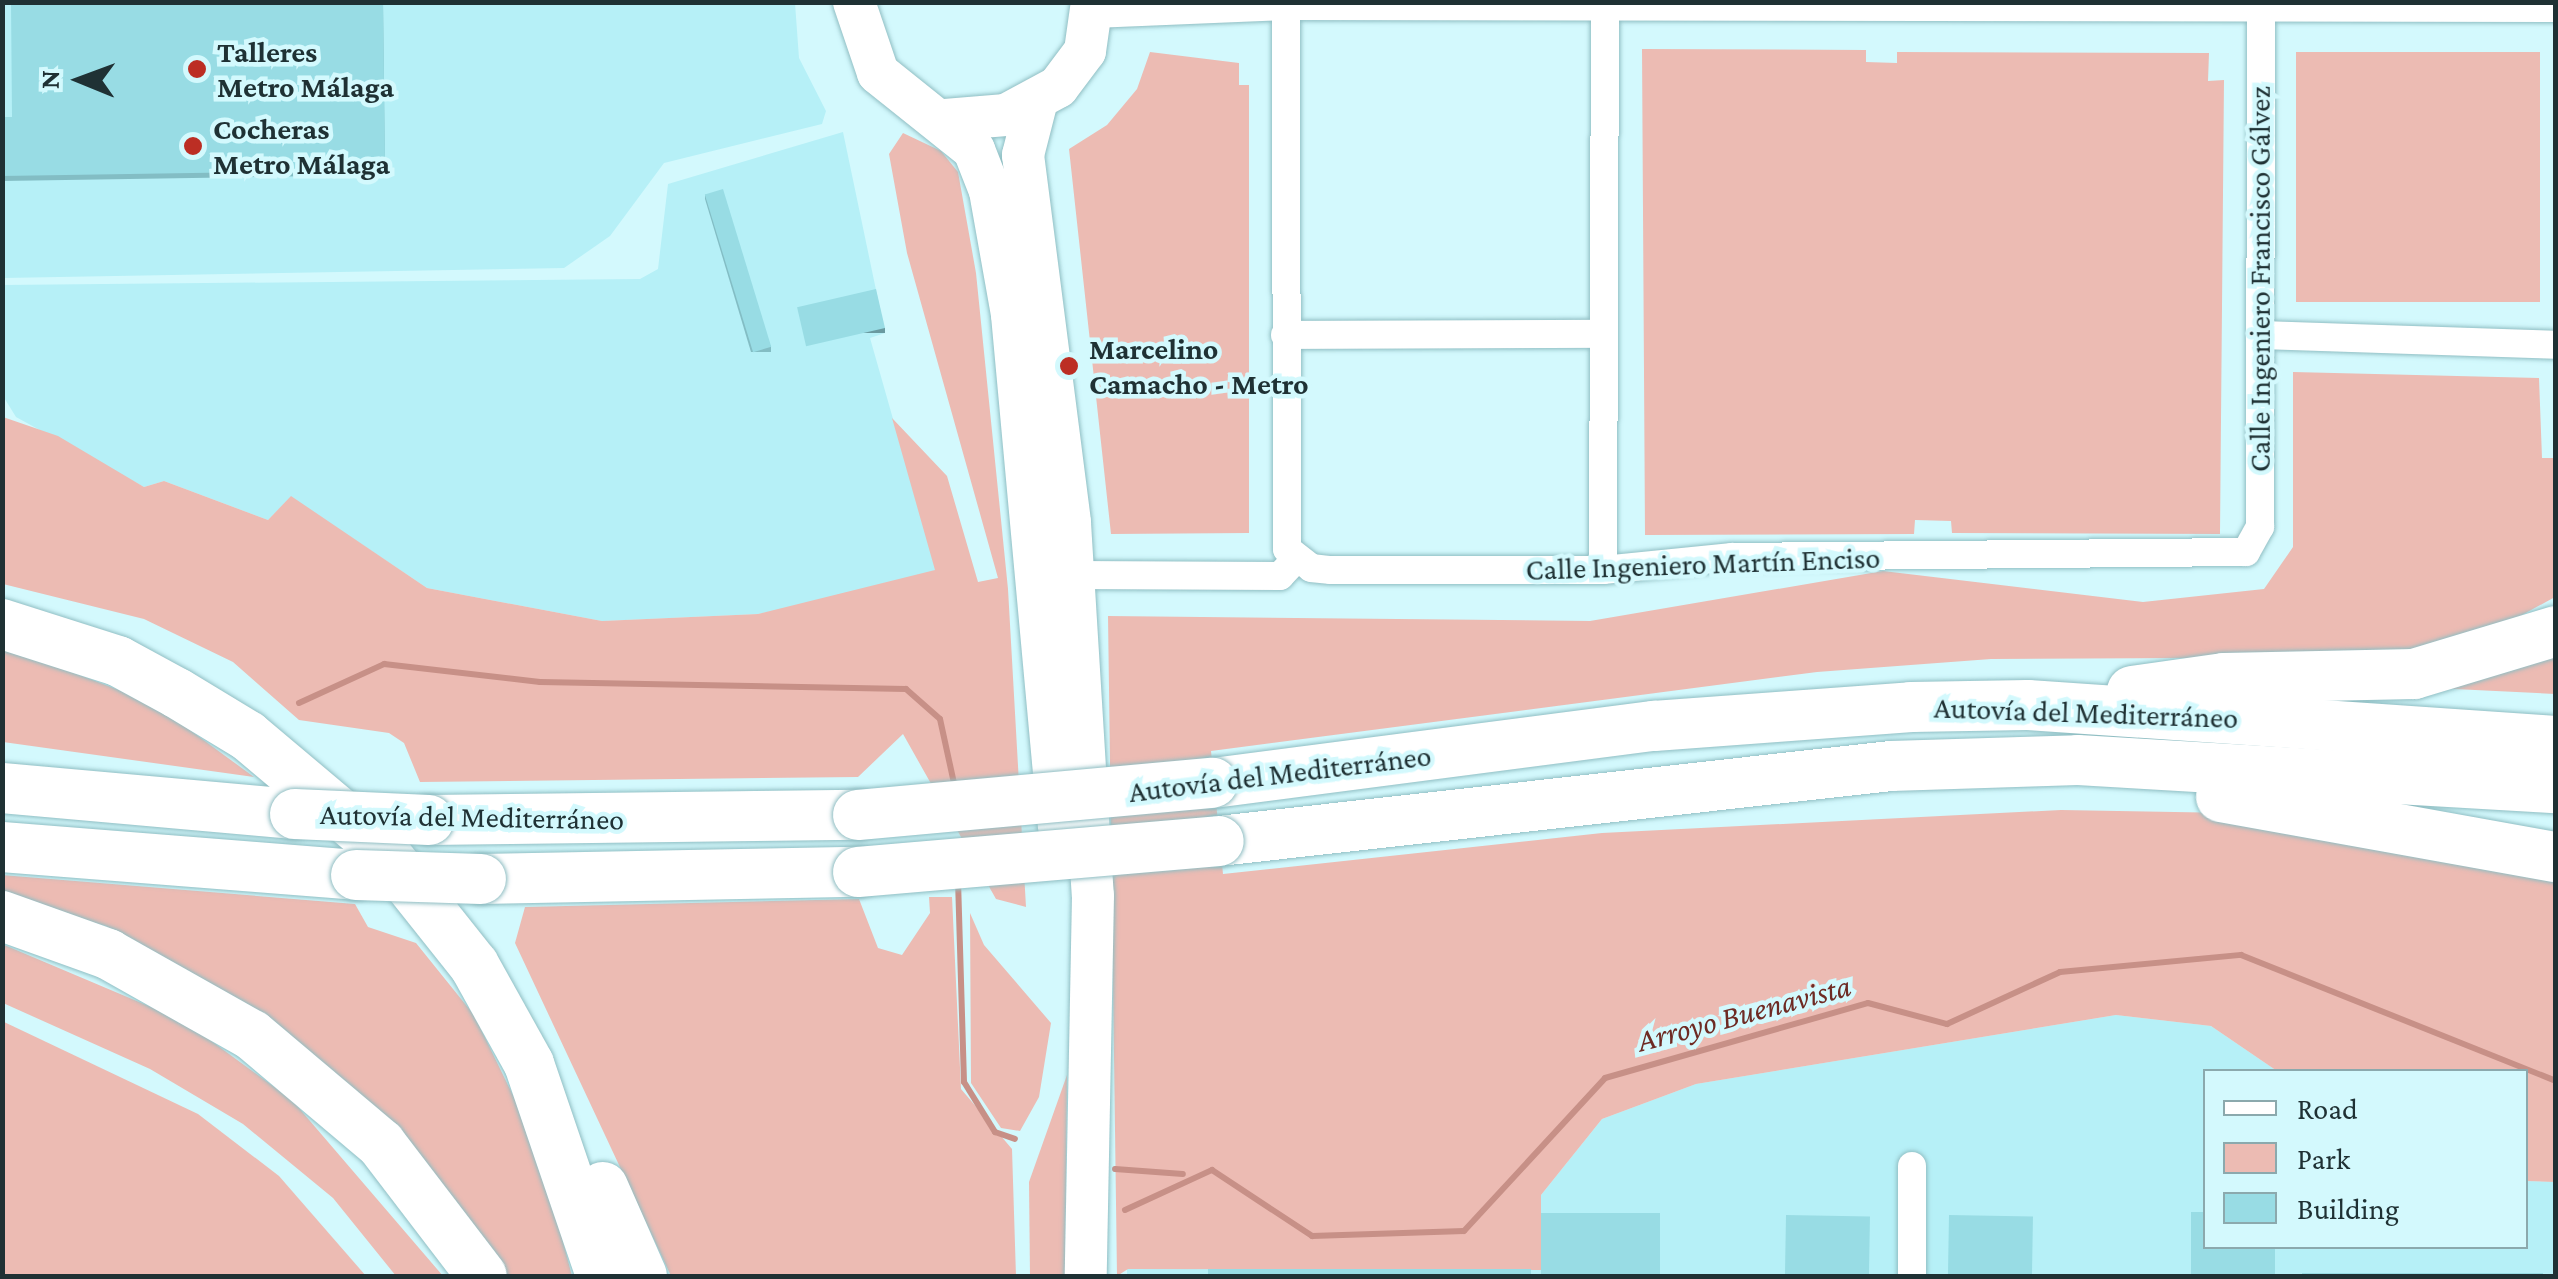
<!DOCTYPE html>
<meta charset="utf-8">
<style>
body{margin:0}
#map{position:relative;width:2558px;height:1279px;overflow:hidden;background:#d3f9fd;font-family:"Crimson Pro",serif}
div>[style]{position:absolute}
.built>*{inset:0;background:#b6f0f7}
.green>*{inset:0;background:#ecbbb3;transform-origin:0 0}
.stream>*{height:6px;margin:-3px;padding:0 3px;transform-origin:3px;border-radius:3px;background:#c79087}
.roads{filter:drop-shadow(0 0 2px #90bec3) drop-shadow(0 0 2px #90bec3)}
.street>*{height:28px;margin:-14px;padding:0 14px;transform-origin:14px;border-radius:14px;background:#fff}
.primary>*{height:42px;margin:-21px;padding:0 21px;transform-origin:21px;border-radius:21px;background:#fff}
.highway>*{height:50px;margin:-25px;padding:0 25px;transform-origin:25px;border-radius:25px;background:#fff}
.bridges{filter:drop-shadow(0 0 2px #90bec3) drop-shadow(0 0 2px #90bec3)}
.highway-bridge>*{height:50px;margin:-25px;padding:0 25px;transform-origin:25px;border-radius:25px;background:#fff}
.wall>*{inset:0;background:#83bdc4}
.shaded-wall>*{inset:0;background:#6a9aa0;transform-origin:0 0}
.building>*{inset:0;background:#98dce4;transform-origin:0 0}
.dots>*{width:28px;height:28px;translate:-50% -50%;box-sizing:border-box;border:5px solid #d3f9fd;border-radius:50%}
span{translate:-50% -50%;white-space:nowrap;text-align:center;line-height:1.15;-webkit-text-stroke:9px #d3f9fd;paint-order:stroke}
.poi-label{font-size:30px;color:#1f3134;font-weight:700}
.left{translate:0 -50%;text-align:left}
.street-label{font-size:30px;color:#1f3134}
.water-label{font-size:32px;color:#6e2a23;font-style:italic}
.frame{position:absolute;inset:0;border:5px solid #1f3134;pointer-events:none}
.legend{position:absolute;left:2203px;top:1069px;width:325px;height:180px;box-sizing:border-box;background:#d3f9fd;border:2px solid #8ba9ad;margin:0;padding:12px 18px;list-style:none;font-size:30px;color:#1f3134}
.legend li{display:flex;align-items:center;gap:20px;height:50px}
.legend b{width:50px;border:2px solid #8ba9ad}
.north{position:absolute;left:30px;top:30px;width:100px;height:100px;-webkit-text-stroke:8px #d3f9fd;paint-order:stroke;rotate:271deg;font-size:28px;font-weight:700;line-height:40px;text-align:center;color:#1f3134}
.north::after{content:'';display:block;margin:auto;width:35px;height:45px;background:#1f3134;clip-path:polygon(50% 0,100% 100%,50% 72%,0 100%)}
</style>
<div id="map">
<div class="built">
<i style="clip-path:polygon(2px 3px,795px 3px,799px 58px,826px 111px,822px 124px,664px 163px,610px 236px,564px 268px,3px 278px)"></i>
<i style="clip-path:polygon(843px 132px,885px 333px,870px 338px,936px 570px,888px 587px,758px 614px,602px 621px,427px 588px,291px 497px,268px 520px,164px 481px,144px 487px,16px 417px,3px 396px,2px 285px,640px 279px,658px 269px,668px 184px)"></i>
<i style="clip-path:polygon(2116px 1015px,2211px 1026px,2277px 1071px,2206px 1072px,2206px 1246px,2526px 1246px,2526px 1181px,2555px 1182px,2556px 1276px,1127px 1276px,1127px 1220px,1541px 1222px,1541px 1195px,1602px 1119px,1696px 1084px)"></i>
</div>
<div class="green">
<i style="clip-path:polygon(1642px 49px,1866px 50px,1866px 62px,1897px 63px,1897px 52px,2209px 53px,2208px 81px,2224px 80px,2220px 534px,1952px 533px,1951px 521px,1915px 520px,1914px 534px,1645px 535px)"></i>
<i style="clip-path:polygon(1150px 52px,1239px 63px,1239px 85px,1249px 85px,1249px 533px,1111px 534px,1069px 149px,1107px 125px,1137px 89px)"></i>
<i style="left:2296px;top:52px;width:244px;height:250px"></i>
<i style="clip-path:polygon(903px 133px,941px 151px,958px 172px,976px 273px,1008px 589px,1026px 907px,996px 899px,903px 734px,858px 777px,420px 782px,404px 743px,389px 733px,299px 720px,233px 662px,144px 619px,3px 584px,3px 417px,58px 436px,144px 487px,164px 481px,268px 520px,291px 496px,427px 588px,602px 621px,758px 614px,935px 570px,892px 418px,947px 476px,978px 582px,998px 578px,907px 253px,889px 154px)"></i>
<i style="clip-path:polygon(2293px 372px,2539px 378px,2542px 458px,2555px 458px,2555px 597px,2491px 632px,2383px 657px,1991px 659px,1817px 672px,1211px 751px,1223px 874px,1602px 833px,2061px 810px,2231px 813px,2555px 878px,2555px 1182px,2526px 1181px,2526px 1072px,2277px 1071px,2211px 1026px,2116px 1015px,1696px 1084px,1602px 1119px,1541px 1195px,1541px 1270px,1128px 1269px,1117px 1276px,1108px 616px,1590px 621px,1883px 571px,2143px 602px,2264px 589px,2293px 547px)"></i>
<i style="clip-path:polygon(3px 646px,153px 703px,254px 777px,3px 742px)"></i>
<i style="clip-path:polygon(2555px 646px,2555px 694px,2434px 688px)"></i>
<i style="clip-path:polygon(2px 875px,355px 904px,368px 927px,416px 943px,474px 1015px,539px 1149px,572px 1276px,501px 1276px,248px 1014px,106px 926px,3px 899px)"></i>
<i style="clip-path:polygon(929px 897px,952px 897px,961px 1089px,1012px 1149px,1016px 1276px,671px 1276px,515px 943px,525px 907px,859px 899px,878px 948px,902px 955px,930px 913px)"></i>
<i style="clip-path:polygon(970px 913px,984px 945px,1051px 1023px,1039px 1097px,1020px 1131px,1001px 1128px,971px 1083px)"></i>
<i style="clip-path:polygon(2px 944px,184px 1021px,292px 1100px,443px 1276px,396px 1276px,333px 1198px,243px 1124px,150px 1069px,3px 1003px)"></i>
<i style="clip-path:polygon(2px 1021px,198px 1114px,279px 1176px,366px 1276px,3px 1276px)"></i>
<i style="clip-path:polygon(1067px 1075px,1065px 1276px,1030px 1276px,1029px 1182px)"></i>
</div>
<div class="stream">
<i style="left:299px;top:703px;width:94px;rotate:-24.6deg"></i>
<i style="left:384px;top:664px;width:157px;rotate:6.6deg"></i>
<i style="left:540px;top:682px;width:366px;rotate:1.1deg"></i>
<i style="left:906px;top:689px;width:45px;rotate:41.4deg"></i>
<i style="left:940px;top:719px;width:71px;rotate:77.7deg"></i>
<i style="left:958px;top:880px;width:202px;rotate:88.3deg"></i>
<i style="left:964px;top:1082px;width:59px;rotate:58.2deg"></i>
<i style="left:995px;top:1132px;width:21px;rotate:19deg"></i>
<i style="left:1115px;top:1169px;width:68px;rotate:4.2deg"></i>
<i style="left:1125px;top:1210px;width:96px;rotate:-24.7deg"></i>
<i style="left:1212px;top:1170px;width:120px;rotate:33.4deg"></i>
<i style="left:1312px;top:1236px;width:152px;rotate:-1.9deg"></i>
<i style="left:1464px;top:1231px;width:208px;rotate:-47.3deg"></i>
<i style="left:1605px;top:1078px;width:273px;rotate:-15.9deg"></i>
<i style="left:1868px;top:1003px;width:82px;rotate:14.9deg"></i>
<i style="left:1947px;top:1024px;width:124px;rotate:-24.7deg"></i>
<i style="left:2060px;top:972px;width:182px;rotate:-5.4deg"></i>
<i style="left:2241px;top:955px;width:339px;rotate:21.8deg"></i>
</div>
<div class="roads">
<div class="street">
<i style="left:1286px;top:2px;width:547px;rotate:89.9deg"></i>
<i style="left:1287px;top:549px;width:31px;rotate:38deg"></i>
<i style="left:1311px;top:568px;width:20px;rotate:6deg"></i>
<i style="left:1331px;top:570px;width:272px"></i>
<i style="left:1603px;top:570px;width:130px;rotate:-5.8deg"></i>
<i style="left:1732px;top:557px;width:514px;rotate:-0.56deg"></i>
<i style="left:2246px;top:552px;width:29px;rotate:-61deg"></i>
<i style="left:2260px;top:527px;width:525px;rotate:-89.89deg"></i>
<i style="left:1093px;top:14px;width:193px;rotate:-2.4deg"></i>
<i style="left:1286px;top:6px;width:1270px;rotate:0.09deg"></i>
<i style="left:1285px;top:335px;width:319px;rotate:-0.2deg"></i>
<i style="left:2260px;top:335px;width:296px;rotate:1.9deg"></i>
<i style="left:1603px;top:570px;width:568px;rotate:-89.8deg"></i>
<i style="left:1074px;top:575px;width:206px;rotate:0.3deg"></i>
<i style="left:1280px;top:576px;width:22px;rotate:-47deg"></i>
<i style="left:1912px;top:1276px;width:110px;rotate:-90deg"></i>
</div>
<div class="primary">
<i style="left:854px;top:2px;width:75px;rotate:71.3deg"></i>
<i style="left:878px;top:73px;width:123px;rotate:38.7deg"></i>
<i style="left:974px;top:150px;width:44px;rotate:68.7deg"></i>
<i style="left:990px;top:191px;width:126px;rotate:79.9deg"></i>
<i style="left:1012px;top:315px;width:514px;rotate:84.76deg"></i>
<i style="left:1036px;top:104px;width:53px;rotate:104.3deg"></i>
<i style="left:1023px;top:155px;width:371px;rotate:82.7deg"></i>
<i style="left:1070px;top:523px;width:373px;rotate:86.5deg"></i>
<i style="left:1093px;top:895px;width:381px;rotate:91.1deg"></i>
<i style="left:945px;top:120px;width:61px;rotate:-4.7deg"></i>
<i style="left:1006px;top:115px;width:59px;rotate:-28.3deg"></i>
<i style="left:1058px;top:87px;width:45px;rotate:-53.1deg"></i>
<i style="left:1085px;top:51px;width:49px;rotate:-81.9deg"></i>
</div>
<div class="highway">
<i style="left:2px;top:624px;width:122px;rotate:17.7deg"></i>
<i style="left:118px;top:661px;width:67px;rotate:28.5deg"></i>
<i style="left:177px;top:693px;width:83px;rotate:31.2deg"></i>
<i style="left:248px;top:736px;width:172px;rotate:40.1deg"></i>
<i style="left:380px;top:847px;width:151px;rotate:51.5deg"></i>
<i style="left:474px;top:965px;width:113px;rotate:60.9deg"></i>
<i style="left:529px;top:1064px;width:224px;rotate:71.2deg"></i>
<i style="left:2132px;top:691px;width:93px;rotate:-8deg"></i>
<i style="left:2224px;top:678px;width:190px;rotate:-1.2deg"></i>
<i style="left:2414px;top:674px;width:148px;rotate:-16.8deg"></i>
<i style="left:1213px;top:783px;width:445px;rotate:-7.4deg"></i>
<i style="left:1654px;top:726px;width:258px;rotate:-4.2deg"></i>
<i style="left:1911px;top:707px;width:117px;rotate:-1deg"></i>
<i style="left:2028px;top:705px;width:529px;rotate:3.9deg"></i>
<i style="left:2px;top:788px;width:294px;rotate:5.1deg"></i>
<i style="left:2221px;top:797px;width:340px;rotate:10.2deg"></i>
<i style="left:429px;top:820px;width:429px;rotate:-0.7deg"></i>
<i style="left:1219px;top:841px;width:676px;rotate:-6.37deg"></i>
<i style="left:1891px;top:766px;width:187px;rotate:-1.8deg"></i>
<i style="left:2078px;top:760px;width:479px;rotate:3.4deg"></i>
<i style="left:2px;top:847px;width:355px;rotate:4.5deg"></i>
<i style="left:481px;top:879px;width:377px;rotate:-1.1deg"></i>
<i style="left:2px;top:916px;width:113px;rotate:19.7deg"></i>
<i style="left:108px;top:954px;width:165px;rotate:29.4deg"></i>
<i style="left:252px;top:1035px;width:169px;rotate:40.2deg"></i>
<i style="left:381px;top:1144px;width:166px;rotate:52.6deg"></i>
<i style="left:603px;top:1187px;width:97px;rotate:66.3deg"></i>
</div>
</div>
<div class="bridges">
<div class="highway-bridge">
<i style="left:295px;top:814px;width:134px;rotate:2.6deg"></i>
<i style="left:858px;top:815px;width:356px;rotate:-5.2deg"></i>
<i style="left:858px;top:872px;width:362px;rotate:-4.9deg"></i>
<i style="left:356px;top:875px;width:125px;rotate:1.8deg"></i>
</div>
</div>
<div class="wall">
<i style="clip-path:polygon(383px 2px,385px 175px,2px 181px,2px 117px,12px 117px)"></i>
<i style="clip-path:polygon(705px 194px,771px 347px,771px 352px,751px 352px,705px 199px)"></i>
</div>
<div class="shaded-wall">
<i style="left:885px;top:328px;width:5px;height:81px;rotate:90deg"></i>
</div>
<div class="building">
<i style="clip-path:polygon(11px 2px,383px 2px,385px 170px,2px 176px,2px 117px,12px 117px)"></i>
<i style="left:723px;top:189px;width:165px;height:19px;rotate:73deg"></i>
<i style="left:876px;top:289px;width:40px;height:81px;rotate:77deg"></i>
<i style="clip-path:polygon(2191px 1212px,2206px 1212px,2206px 1246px,2275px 1246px,2275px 1276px,2191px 1276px)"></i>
<i style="left:1541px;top:1213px;width:119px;height:63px"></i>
<i style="left:1786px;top:1215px;width:84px;height:61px;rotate:1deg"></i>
<i style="left:1949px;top:1215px;width:84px;height:61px;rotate:1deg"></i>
<i style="left:1208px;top:1269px;width:323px;height:7px"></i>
<i style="left:2302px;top:1273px;width:241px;height:3px"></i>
</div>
<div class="dots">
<i style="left:197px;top:69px;background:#bc2e24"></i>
<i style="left:193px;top:146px;background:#bc2e24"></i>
<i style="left:1069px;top:366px;background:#bc2e24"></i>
</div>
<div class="poi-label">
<span class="left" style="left:217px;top:69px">Talleres<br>Metro Málaga</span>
<span class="left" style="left:213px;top:146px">Cocheras<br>Metro Málaga</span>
<span class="left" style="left:1089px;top:366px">Marcelino<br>Camacho - Metro</span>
</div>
<div class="street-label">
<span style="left:2260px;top:279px;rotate:-90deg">Calle Ingeniero Francisco Gálvez</span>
<span style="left:1703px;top:564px;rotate:-2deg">Calle Ingeniero Martín Enciso</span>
<span style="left:2086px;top:713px;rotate:2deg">Autovía del Mediterráneo</span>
<span style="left:1280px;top:774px;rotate:-7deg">Autovía del Mediterráneo</span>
<span style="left:472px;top:817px;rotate:1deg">Autovía del Mediterráneo</span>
</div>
<div class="water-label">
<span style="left:1744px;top:1013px;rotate:-15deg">Arroyo Buenavista</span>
</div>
<div class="frame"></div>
<ul class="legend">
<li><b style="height:12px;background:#fff"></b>Road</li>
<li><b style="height:28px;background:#ecbbb3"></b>Park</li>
<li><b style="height:28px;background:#98dce4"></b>Building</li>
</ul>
<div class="north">N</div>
</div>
